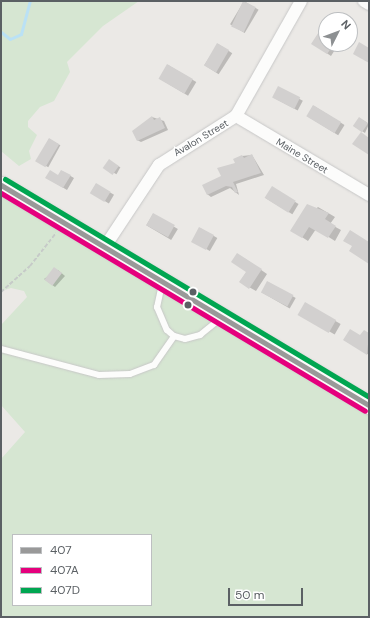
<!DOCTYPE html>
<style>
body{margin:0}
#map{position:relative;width:370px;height:618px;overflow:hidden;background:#ebe9e6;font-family:"DM Sans",sans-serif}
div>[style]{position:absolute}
.green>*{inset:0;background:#d6e6d2}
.shadow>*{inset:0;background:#0003;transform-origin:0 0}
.stream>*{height:3px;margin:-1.5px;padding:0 1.5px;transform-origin:1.5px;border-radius:1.5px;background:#bae1f5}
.building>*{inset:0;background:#d2d0cf;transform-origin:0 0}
.path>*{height:2px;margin-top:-1px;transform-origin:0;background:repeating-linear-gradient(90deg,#c6cac8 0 4px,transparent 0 6px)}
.roads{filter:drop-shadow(0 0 1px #c7c7c7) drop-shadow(0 0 1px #c7c7c7)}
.lane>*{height:6px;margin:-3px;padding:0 3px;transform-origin:3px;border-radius:3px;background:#fcfcfb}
.street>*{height:12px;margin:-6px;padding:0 6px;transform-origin:6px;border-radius:6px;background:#fcfcfb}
.secondary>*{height:17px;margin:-8.5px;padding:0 8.5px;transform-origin:8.5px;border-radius:8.5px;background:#fcfcfb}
.bus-1>*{height:5px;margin:-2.5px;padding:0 2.5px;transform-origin:2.5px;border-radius:2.5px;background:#999}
.bus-2>*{height:5px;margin:-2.5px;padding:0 2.5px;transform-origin:2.5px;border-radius:2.5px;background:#e5007d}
.bus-3>*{height:5px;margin:-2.5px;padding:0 2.5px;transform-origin:2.5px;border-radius:2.5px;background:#00a651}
.dots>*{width:11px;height:11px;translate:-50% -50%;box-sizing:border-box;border:2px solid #fff;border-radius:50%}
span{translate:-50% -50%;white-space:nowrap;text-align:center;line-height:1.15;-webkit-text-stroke:3px #fff;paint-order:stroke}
.street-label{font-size:10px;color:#5b6064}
.frame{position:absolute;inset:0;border:2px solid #5b6064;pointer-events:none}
.legend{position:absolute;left:12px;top:534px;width:140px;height:72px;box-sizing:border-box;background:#fff;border:1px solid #bdbfc1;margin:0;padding:5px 7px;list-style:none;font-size:12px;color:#5b6064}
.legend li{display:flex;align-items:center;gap:8px;height:20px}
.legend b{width:20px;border:1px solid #bdbfc1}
.north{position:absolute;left:318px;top:12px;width:40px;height:40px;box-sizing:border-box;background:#fff;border:1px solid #bdbfc1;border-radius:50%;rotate:48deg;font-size:11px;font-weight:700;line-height:16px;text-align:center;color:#5b6064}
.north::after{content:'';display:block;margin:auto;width:14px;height:18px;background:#8d9092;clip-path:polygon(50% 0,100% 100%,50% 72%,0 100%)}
.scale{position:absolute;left:228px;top:588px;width:75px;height:18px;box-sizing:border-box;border:2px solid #5b6064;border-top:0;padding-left:5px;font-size:12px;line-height:14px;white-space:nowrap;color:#5b6064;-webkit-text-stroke:3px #fff;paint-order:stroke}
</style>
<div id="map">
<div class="green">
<i style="clip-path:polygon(1px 1px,139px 1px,103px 26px,67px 62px,70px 72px,54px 101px,40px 107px,28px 121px,28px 127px,37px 135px,29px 151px,31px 159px,19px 166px,1px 151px)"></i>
<i style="clip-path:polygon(evenodd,1px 187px,369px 407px,369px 617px,1px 617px,1px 459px,25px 432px,1px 405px,1px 325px,27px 297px,24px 291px,11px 288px,1px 291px,1px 187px,13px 535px,151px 535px,151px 605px,13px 605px,13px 535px)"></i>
</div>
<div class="shadow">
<i style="left:244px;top:1px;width:17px;height:27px;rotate:31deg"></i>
<i style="clip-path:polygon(326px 24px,326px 44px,338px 45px,331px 56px,313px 44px)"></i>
<i style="left:218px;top:44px;width:17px;height:25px;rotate:33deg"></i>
<i style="left:168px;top:65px;width:33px;height:16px;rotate:31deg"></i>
<i style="left:279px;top:88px;width:27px;height:11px;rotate:28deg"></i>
<i style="left:314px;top:106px;width:36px;height:12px;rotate:32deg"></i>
<i style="clip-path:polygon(152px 117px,164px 121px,168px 130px,141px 142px,137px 140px)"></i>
<i style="clip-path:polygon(363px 120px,369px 124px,365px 133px,354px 126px)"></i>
<i style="left:49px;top:139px;width:13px;height:25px;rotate:29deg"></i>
<i style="clip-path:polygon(252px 155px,264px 175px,236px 184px,239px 195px,230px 188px,211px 197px,207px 194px,242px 156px)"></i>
<i style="left:109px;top:161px;width:13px;height:8px;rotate:29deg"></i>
<i style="clip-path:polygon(62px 171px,74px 178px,67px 190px,47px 178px,59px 176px)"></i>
<i style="left:96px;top:184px;width:21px;height:10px;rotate:31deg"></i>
<i style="left:272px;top:188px;width:31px;height:12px;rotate:31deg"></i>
<i style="clip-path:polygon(318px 207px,335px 217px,330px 224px,341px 230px,335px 241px,316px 229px,308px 241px,291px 230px)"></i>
<i style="left:153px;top:214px;width:29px;height:13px;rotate:31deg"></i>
<i style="left:200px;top:228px;width:20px;height:15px;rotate:30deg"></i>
<i style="clip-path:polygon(244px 258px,267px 274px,256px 291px,240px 282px,247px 271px)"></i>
<i style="clip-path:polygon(58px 270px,65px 276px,55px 287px,44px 279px)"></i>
<i style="left:268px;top:282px;width:32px;height:12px;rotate:30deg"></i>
<i style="left:306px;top:304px;width:40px;height:12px;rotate:30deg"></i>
<i style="clip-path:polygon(368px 333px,369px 355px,344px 340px,361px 336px)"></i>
</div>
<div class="stream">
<i style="left:1px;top:32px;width:11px;rotate:38deg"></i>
<i style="left:10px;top:39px;width:12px;rotate:-24deg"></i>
<i style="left:21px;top:34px;width:34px;rotate:-75deg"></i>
</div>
<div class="building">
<i style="left:243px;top:1px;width:14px;height:28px;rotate:25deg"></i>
<i style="clip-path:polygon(326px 21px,326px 44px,334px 44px,327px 54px,311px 44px)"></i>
<i style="clip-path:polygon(359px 42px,369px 48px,369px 63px,353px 54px)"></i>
<i style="left:217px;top:43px;width:14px;height:26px;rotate:30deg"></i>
<i style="left:167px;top:64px;width:30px;height:17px;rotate:30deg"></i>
<i style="left:278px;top:86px;width:25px;height:13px;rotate:27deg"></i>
<i style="left:313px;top:105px;width:33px;height:13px;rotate:31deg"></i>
<i style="clip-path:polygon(152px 116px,154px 120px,160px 117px,165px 128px,137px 141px,132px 131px)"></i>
<i style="left:359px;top:117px;width:11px;height:11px;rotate:34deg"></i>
<i style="clip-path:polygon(361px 132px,369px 138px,369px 155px,352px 144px)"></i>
<i style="left:49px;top:138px;width:12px;height:27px;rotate:31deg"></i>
<i style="clip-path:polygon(252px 154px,261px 173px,233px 182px,238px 192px,235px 193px,232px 187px,226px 186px,207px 195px,202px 185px,221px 176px,217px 168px,235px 163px,233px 159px,242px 155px,244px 158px)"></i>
<i style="left:109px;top:159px;width:12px;height:11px;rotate:35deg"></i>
<i style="clip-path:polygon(50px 170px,58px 175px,61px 170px,71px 175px,63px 188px,45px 178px)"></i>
<i style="left:96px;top:183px;width:17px;height:12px;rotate:31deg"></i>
<i style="left:272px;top:186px;width:28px;height:14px;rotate:32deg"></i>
<i style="clip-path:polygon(307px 204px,329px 213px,325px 219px,336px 226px,328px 238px,309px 227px,302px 238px,290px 231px)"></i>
<i style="left:153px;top:213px;width:25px;height:14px;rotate:29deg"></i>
<i style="left:199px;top:227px;width:17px;height:17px;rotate:28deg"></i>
<i style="clip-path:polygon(350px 230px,369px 242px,369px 264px,349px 251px,352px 246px,343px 241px)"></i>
<i style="clip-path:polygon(237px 253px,262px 269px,249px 289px,239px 282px,246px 272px,231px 262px)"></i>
<i style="left:54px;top:267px;width:10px;height:16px;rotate:37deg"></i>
<i style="left:267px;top:281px;width:30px;height:13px;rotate:28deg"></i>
<i style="left:305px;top:302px;width:36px;height:15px;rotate:30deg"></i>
<i style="clip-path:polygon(350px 329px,360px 335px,364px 330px,369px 333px,367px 355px,343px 340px)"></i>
</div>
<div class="path">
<i style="left:1px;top:292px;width:39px;rotate:-42deg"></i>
<i style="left:30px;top:266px;width:42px;rotate:-51.8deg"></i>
</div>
<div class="roads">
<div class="lane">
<i style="left:162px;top:284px;width:24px;rotate:102deg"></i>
<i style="left:157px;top:307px;width:25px;rotate:67deg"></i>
<i style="left:167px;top:330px;width:9px;rotate:41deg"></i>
<i style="left:174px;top:336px;width:11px;rotate:15deg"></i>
<i style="left:185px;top:339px;width:16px;rotate:-15deg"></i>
<i style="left:200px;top:335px;width:27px;rotate:-39deg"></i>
<i style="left:1px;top:349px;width:101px;rotate:14.9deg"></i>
<i style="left:99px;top:375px;width:31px;rotate:-2deg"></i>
<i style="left:130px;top:374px;width:26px;rotate:-21deg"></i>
<i style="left:154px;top:365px;width:35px;rotate:-55deg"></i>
</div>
<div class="street">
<i style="left:364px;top:1px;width:6px;rotate:31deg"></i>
<i style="left:236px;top:116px;width:155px;rotate:30.7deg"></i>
<i style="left:104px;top:248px;width:100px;rotate:-56.5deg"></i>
<i style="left:159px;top:165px;width:91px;rotate:-32.5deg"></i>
<i style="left:236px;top:116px;width:132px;rotate:-60.5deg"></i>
</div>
<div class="secondary">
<i style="left:1px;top:185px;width:429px;rotate:30.9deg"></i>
</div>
</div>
<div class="bus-1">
<i style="left:1px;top:185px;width:429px;rotate:30.9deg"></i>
</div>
<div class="bus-2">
<i style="left:1px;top:193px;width:424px;rotate:30.9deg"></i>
</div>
<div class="bus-3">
<i style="left:5px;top:179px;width:424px;rotate:30.9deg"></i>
</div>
<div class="dots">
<i style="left:193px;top:292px;background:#5b6064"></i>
<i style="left:188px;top:305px;background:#5b6064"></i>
</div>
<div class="street-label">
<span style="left:201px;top:138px;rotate:-31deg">Avalon Street</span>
<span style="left:302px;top:156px;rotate:31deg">Maine Street</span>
</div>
<div class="frame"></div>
<ul class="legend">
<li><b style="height:5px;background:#999"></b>407</li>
<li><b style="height:5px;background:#e5007d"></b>407A</li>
<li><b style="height:5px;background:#00a651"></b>407D</li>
</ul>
<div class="north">N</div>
<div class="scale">50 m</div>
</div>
